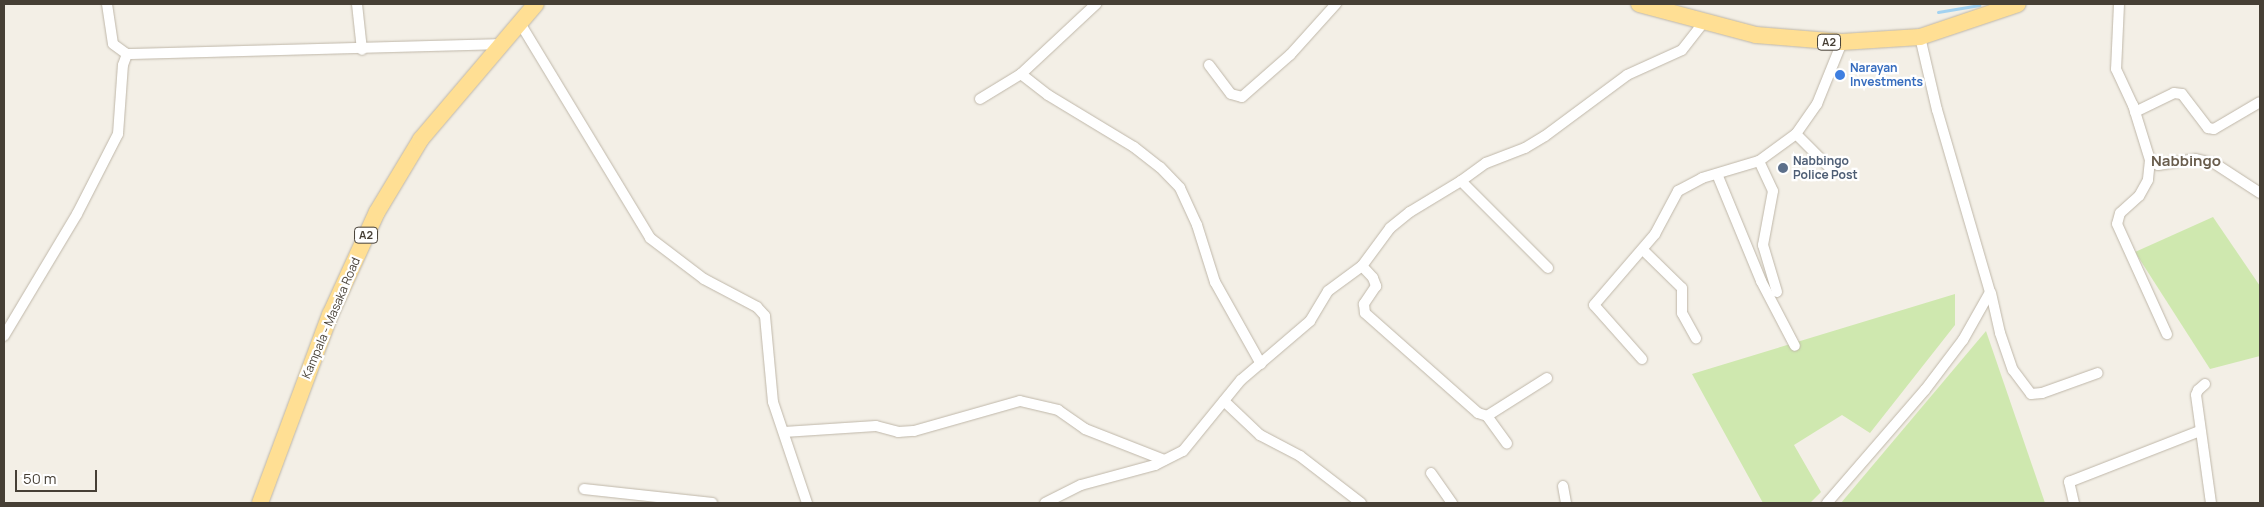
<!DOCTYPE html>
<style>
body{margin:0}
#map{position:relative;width:2264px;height:507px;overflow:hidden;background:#f3efe6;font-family:Manrope,sans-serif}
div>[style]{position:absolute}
.green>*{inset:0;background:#cfe8af}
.stream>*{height:3px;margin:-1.5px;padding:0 1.5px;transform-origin:1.5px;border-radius:1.5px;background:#a2d2f1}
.roads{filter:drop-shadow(0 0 1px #bfb7a9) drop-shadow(0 0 1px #bfb7a9)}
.minor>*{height:10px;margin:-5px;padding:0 5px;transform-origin:5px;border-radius:5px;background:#fff}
.primary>*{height:16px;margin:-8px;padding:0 8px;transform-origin:8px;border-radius:8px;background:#ffdf94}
.dots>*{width:14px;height:14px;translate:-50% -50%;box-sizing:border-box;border:2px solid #fff;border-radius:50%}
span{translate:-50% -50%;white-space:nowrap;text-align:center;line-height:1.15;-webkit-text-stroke:4.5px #fff;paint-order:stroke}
.shield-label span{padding:1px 4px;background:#fff;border:1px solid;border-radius:4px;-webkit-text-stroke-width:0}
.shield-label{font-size:11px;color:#463f35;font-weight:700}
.shop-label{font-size:12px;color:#366cbe;font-weight:700}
.left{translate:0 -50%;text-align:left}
.service-label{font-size:12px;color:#4e5e75;font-weight:700}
.street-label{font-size:12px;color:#463f35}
.quarter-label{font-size:15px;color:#695d4d;font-weight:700}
.frame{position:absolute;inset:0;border:5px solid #463f35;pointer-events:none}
.scale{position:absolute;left:15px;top:470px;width:82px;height:22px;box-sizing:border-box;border:2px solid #463f35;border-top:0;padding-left:6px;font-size:15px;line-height:18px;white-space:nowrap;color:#463f35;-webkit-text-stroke:4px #fff;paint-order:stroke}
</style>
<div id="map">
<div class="green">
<i style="clip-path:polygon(2213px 217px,2260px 286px,2260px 356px,2210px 369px,2135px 252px)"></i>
<i style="clip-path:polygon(1955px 294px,1955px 325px,1870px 433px,1842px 415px,1794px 445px,1821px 492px,1810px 503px,1763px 503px,1692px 374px)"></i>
<i style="clip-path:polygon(1986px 331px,2045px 503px,1841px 503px)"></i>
</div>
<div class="stream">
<i style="left:1938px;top:12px;width:42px;rotate:-9.7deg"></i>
</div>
<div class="roads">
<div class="minor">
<i style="left:107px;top:4px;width:40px;rotate:81.5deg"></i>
<i style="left:113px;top:44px;width:17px;rotate:36deg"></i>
<i style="left:357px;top:4px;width:46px;rotate:83.8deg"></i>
<i style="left:2119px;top:4px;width:65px;rotate:92.6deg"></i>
<i style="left:2116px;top:69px;width:40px;rotate:65deg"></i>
<i style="left:2133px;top:105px;width:58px;rotate:72.8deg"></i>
<i style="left:2150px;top:160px;width:20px;rotate:96deg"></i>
<i style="left:2148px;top:180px;width:18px;rotate:119deg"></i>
<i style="left:2139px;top:196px;width:25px;rotate:138deg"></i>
<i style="left:2120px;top:213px;width:11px;rotate:105deg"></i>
<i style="left:2117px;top:224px;width:121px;rotate:65.6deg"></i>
<i style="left:520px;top:23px;width:251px;rotate:58.8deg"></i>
<i style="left:650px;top:238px;width:68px;rotate:37.2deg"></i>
<i style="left:704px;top:279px;width:60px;rotate:27.8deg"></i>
<i style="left:757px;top:307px;width:12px;rotate:48deg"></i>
<i style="left:765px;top:316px;width:86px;rotate:84.7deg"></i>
<i style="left:773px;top:402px;width:107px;rotate:71.4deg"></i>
<i style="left:1209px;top:65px;width:36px;rotate:53deg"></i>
<i style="left:1231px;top:94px;width:11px;rotate:15deg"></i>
<i style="left:1242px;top:97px;width:64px;rotate:-41.2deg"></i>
<i style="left:1290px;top:55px;width:69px;rotate:-48deg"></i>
<i style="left:1021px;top:74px;width:34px;rotate:38deg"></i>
<i style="left:1048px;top:95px;width:100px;rotate:31.2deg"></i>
<i style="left:1134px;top:147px;width:33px;rotate:38deg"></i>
<i style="left:1160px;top:167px;width:29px;rotate:46deg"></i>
<i style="left:1180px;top:188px;width:41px;rotate:65.3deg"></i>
<i style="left:1197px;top:225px;width:60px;rotate:72.5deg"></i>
<i style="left:1215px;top:282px;width:94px;rotate:60.7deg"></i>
<i style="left:980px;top:99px;width:48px;rotate:-31.4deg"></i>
<i style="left:1021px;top:74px;width:103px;rotate:-43deg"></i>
<i style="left:2135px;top:112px;width:43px;rotate:-26deg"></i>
<i style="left:2174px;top:93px;width:8px;rotate:7deg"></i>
<i style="left:2182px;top:94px;width:43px;rotate:52.6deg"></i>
<i style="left:2208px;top:128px;width:6px;rotate:9deg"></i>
<i style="left:2214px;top:129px;width:53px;rotate:-30.4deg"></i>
<i style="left:1796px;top:134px;width:54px;rotate:45deg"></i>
<i style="left:2150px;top:160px;width:9px;rotate:32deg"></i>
<i style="left:2158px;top:165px;width:38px;rotate:-9deg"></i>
<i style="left:2196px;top:159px;width:18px;rotate:13deg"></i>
<i style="left:2214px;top:163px;width:55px;rotate:33.1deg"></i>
<i style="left:1759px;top:161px;width:33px;rotate:65deg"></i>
<i style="left:1773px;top:191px;width:55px;rotate:100.5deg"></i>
<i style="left:1763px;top:245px;width:49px;rotate:73.4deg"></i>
<i style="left:1717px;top:174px;width:116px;rotate:67.6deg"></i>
<i style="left:1761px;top:281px;width:73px;rotate:62.4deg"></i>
<i style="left:1643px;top:250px;width:54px;rotate:44.3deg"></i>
<i style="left:1682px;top:288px;width:25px;rotate:90deg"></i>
<i style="left:1682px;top:313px;width:29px;rotate:61deg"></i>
<i style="left:1362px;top:266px;width:16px;rotate:47deg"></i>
<i style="left:1373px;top:278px;width:9px;rotate:69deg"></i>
<i style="left:1376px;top:286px;width:22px;rotate:124deg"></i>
<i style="left:1364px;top:304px;width:9px;rotate:84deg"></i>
<i style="left:1365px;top:313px;width:151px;rotate:41.5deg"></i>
<i style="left:1478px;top:413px;width:9px;rotate:18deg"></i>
<i style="left:1487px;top:416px;width:71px;rotate:-32.3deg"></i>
<i style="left:1548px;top:268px;width:123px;rotate:-135deg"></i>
<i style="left:1461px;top:181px;width:31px;rotate:-36deg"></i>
<i style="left:1486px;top:163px;width:42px;rotate:-21deg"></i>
<i style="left:1525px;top:148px;width:23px;rotate:-31deg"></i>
<i style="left:1545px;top:136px;width:102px;rotate:-36.6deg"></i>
<i style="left:1627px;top:75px;width:60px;rotate:-24.4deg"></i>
<i style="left:1682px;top:50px;width:34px;rotate:-52deg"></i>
<i style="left:1991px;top:293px;width:41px;rotate:77.3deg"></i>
<i style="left:2000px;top:333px;width:39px;rotate:71deg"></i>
<i style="left:2013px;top:370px;width:30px;rotate:53deg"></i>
<i style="left:2031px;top:394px;width:11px;rotate:-5deg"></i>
<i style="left:2042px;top:393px;width:59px;rotate:-19.7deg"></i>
<i style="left:4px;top:336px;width:142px;rotate:-59.1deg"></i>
<i style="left:77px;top:214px;width:90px;rotate:-62.9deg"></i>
<i style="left:118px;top:134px;width:69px;rotate:-85.9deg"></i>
<i style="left:123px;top:65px;width:12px;rotate:-70deg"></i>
<i style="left:127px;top:54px;width:373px;rotate:-1.5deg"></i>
<i style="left:1642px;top:359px;width:72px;rotate:-131.6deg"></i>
<i style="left:1594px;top:305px;width:94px;rotate:-49.3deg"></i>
<i style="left:1655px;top:234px;width:49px;rotate:-61.9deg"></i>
<i style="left:1678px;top:191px;width:27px;rotate:-28deg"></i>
<i style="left:1702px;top:178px;width:59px;rotate:-16.6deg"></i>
<i style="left:1759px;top:161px;width:46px;rotate:-36.1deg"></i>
<i style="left:1796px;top:134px;width:37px;rotate:-55deg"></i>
<i style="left:1817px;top:104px;width:67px;rotate:-68deg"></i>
<i style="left:2205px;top:384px;width:9px;rotate:139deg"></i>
<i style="left:2198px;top:390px;width:5px;rotate:112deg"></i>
<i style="left:2196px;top:395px;width:109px;rotate:82.1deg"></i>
<i style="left:1224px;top:401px;width:50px;rotate:43.4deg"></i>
<i style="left:1260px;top:435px;width:45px;rotate:27.7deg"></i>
<i style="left:1300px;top:456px;width:77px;rotate:37.6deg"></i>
<i style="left:1487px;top:416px;width:34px;rotate:54deg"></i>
<i style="left:784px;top:432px;width:92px;rotate:-3.7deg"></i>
<i style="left:876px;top:426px;width:23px;rotate:15deg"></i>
<i style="left:898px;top:432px;width:16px;rotate:-4deg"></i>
<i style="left:914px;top:431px;width:110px;rotate:-15.8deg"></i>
<i style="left:1020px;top:401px;width:39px;rotate:13deg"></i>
<i style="left:1058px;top:410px;width:33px;rotate:35deg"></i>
<i style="left:1085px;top:429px;width:85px;rotate:21.4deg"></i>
<i style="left:1431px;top:473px;width:37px;rotate:55deg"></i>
<i style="left:1563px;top:486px;width:17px;rotate:80deg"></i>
<i style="left:584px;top:489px;width:129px;rotate:6.2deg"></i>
<i style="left:1045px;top:503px;width:40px;rotate:-26.6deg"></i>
<i style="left:1081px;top:485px;width:77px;rotate:-15.1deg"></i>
<i style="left:1155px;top:465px;width:31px;rotate:-27deg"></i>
<i style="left:1183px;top:451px;width:92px;rotate:-50.8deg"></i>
<i style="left:1241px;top:380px;width:91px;rotate:-40.5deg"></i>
<i style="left:1310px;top:321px;width:35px;rotate:-59deg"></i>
<i style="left:1328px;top:291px;width:42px;rotate:-36.3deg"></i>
<i style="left:1362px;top:266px;width:47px;rotate:-53.6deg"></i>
<i style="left:1390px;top:228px;width:26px;rotate:-39deg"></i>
<i style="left:1410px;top:212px;width:60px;rotate:-31.3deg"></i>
<i style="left:1827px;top:503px;width:150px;rotate:-49.1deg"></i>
<i style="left:1925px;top:390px;width:63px;rotate:-52.8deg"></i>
<i style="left:1963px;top:340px;width:55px;rotate:-60.6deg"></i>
<i style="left:1990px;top:292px;width:190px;rotate:-106.2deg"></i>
<i style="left:1937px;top:110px;width:75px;rotate:-103.1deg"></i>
<i style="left:2074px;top:503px;width:22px;rotate:-103deg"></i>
<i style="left:2069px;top:482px;width:141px;rotate:-21.3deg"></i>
</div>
<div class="primary">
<i style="left:1639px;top:4px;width:121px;rotate:14.8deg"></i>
<i style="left:1756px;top:35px;width:86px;rotate:4.7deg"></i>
<i style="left:1842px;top:42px;width:78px;rotate:-3.7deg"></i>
<i style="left:1920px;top:37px;width:103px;rotate:-18.6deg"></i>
<i style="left:260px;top:503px;width:201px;rotate:-69.6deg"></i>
<i style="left:330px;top:315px;width:113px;rotate:-65.5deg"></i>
<i style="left:377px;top:212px;width:85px;rotate:-58.9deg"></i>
<i style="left:421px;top:139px;width:177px;rotate:-49.6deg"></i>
</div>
</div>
<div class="dots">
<i style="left:1840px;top:75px;background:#3f7fe0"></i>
<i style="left:1783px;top:168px;background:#5c6f8a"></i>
</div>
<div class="shield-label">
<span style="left:1829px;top:42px">A2</span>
<span style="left:366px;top:235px">A2</span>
</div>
<div class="shop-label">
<span class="left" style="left:1850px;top:75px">Narayan<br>Investments</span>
</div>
<div class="service-label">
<span class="left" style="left:1793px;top:168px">Nabbingo<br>Police Post</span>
</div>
<div class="street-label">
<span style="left:331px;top:318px;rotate:-67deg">Kampala - Masaka Road</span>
</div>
<div class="quarter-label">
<span style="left:2186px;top:161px">Nabbingo</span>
</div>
<div class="frame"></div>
<div class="scale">50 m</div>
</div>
